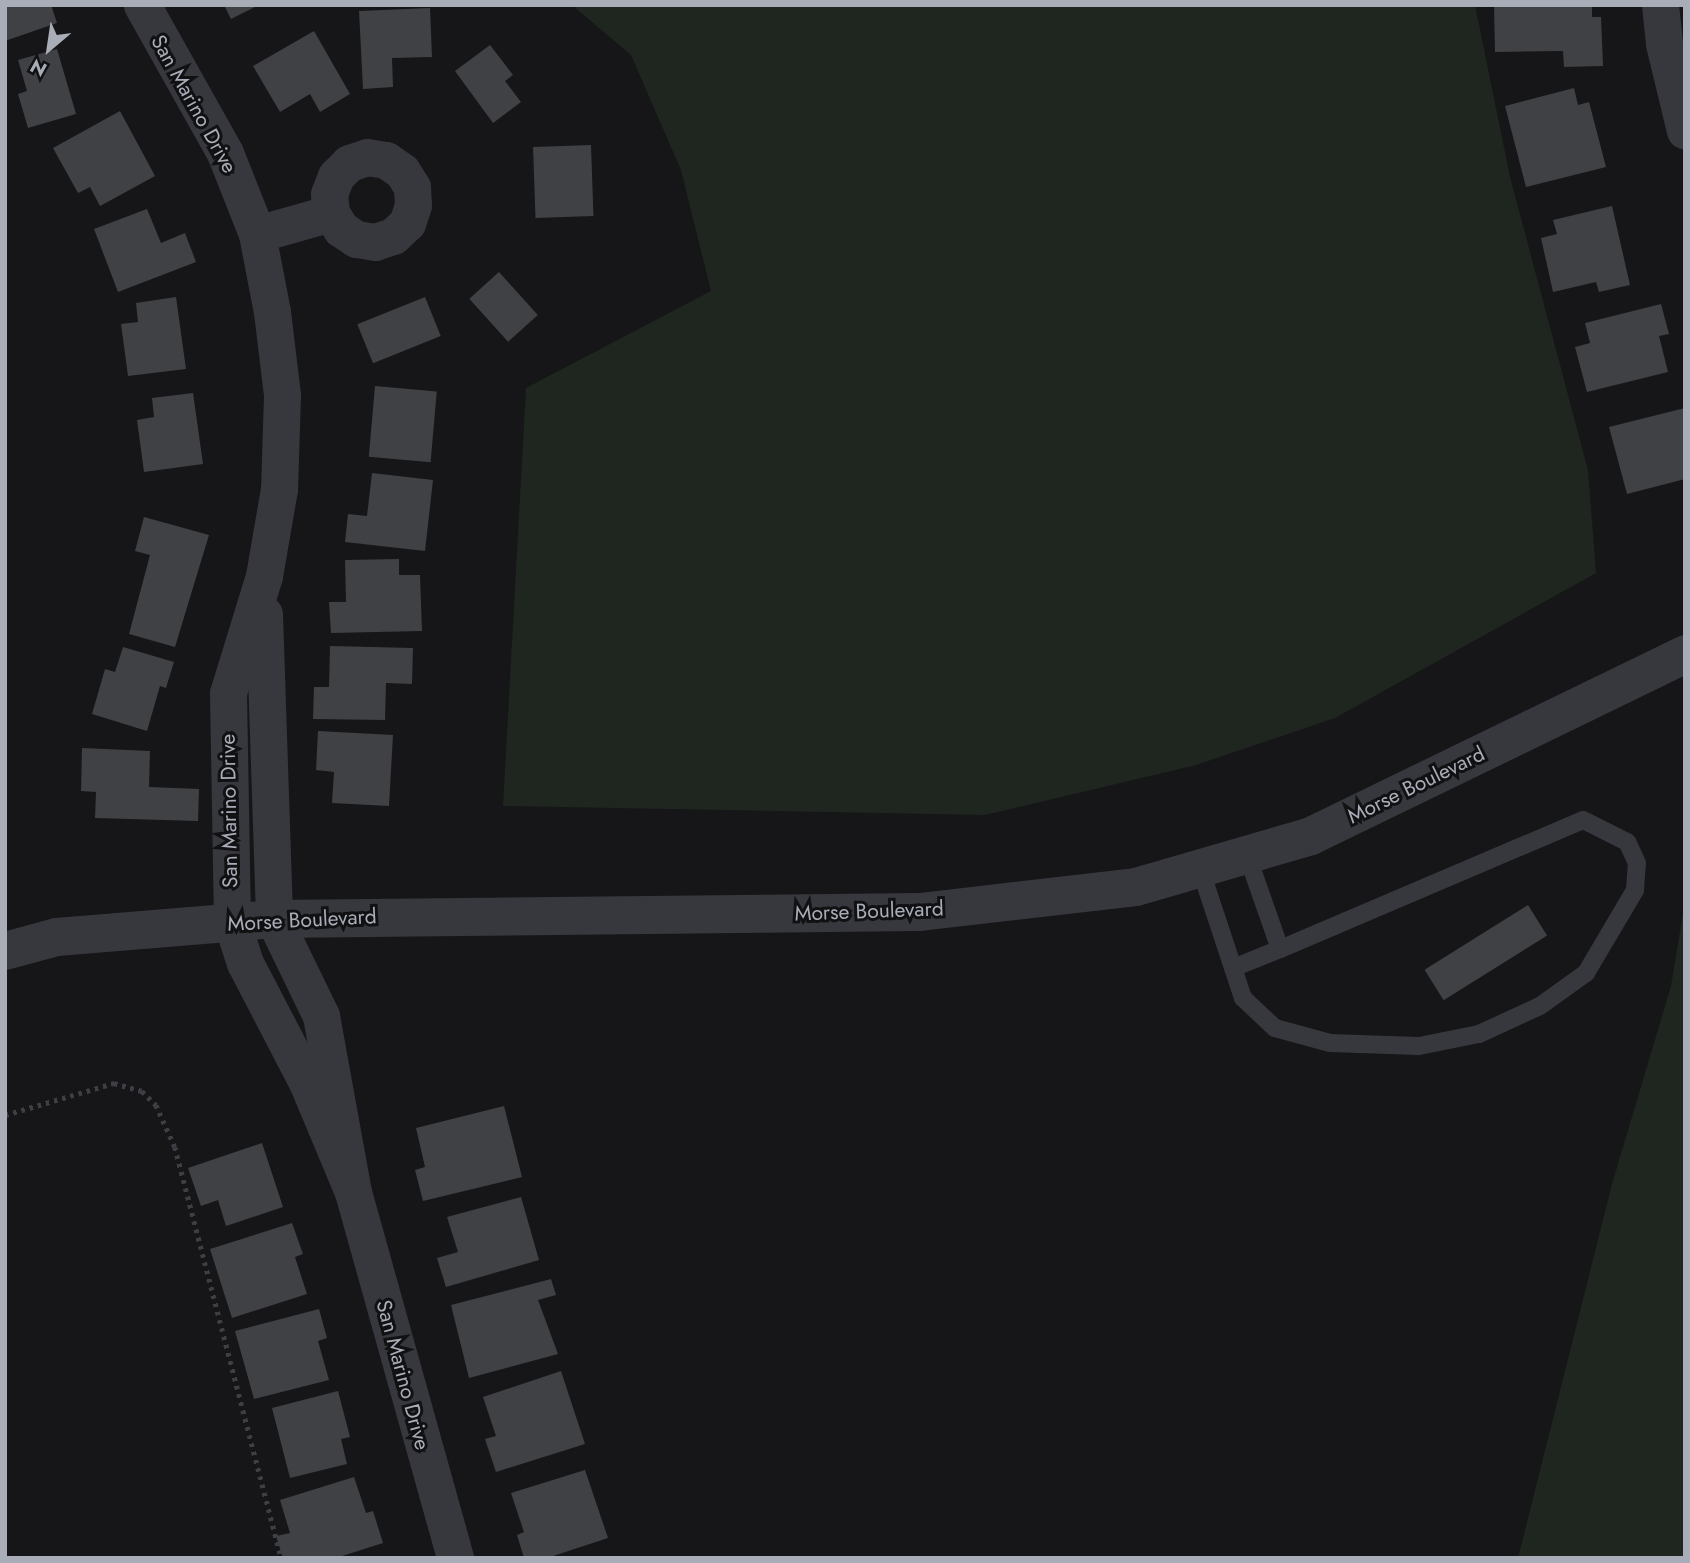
<!DOCTYPE html>
<style>
body{margin:0}
#map{position:relative;width:1690px;height:1563px;overflow:hidden;background:#161618;font-family:Jost,sans-serif}
div>[style]{position:absolute}
.green>*{inset:0;background:#1e261f}
.building>*{inset:0;background:#404145;transform-origin:0 0}
.path>*{height:4.5px;margin-top:-2.25px;transform-origin:0;background:repeating-linear-gradient(90deg,#3d3f44 0 3.5px,transparent 0 8.5px)}
.service>*{height:18px;margin:-9px;padding:0 9px;transform-origin:9px;border-radius:9px;background:#37383d}
.minor>*{height:37px;margin:-18.5px;padding:0 18.5px;transform-origin:18.5px;border-radius:18.5px;background:#37383d}
.tertiary>*{height:38px;margin:-19px;padding:0 19px;transform-origin:19px;border-radius:19px;background:#37383d}
span{translate:-50% -50%;white-space:nowrap;text-align:center;line-height:1.15;-webkit-text-stroke:6px #111113;paint-order:stroke}
.street-label{font-size:21px;color:#a8adb8}
.frame{position:absolute;inset:0;border:7px solid #a8adb8;pointer-events:none}
.north{position:absolute;left:14px;top:14px;width:70px;height:70px;-webkit-text-stroke:5px #111113;paint-order:stroke;rotate:209deg;font-size:19px;font-weight:700;line-height:28px;text-align:center;color:#a8adb8}
.north::after{content:'';display:block;margin:auto;width:24px;height:32px;background:#a8adb8;clip-path:polygon(50% 0,100% 100%,50% 72%,0 100%)}
</style>
<div id="map">
<div class="green">
<i style="clip-path:polygon(572px 5px,1475px 5px,1510px 177px,1588px 470px,1596px 573px,1335px 718px,1196px 765px,985px 815px,503px 806px,526px 388px,711px 291px,681px 170px,631px 55px)"></i>
<i style="clip-path:polygon(1685px 901px,1685px 1558px,1518px 1558px,1612px 1184px,1671px 986px)"></i>
</div>
<div class="building">
<i style="clip-path:polygon(5px 5px,51px 5px,57px 23px,5px 41px)"></i>
<i style="clip-path:polygon(224px 5px,259px 5px,231px 19px)"></i>
<i style="clip-path:polygon(1494px 5px,1592px 5px,1592px 17px,1601px 17px,1603px 66px,1564px 67px,1563px 51px,1495px 52px)"></i>
<i style="clip-path:polygon(430px 8px,432px 57px,392px 58px,393px 87px,363px 89px,359px 11px)"></i>
<i style="clip-path:polygon(314px 31px,350px 94px,320px 112px,310px 94px,280px 112px,253px 66px)"></i>
<i style="clip-path:polygon(490px 45px,513px 75px,505px 81px,521px 102px,493px 123px,455px 71px)"></i>
<i style="clip-path:polygon(57px 49px,76px 114px,28px 128px,18px 94px,27px 91px,18px 60px)"></i>
<i style="clip-path:polygon(1574px 88px,1578px 105px,1589px 102px,1606px 167px,1526px 187px,1505px 106px)"></i>
<i style="clip-path:polygon(120px 111px,155px 176px,100px 206px,90px 187px,78px 193px,53px 148px)"></i>
<i style="left:591px;top:145px;width:71px;height:58px;rotate:88deg"></i>
<i style="clip-path:polygon(1612px 206px,1630px 285px,1599px 292px,1596px 282px,1553px 292px,1541px 238px,1557px 234px,1553px 220px)"></i>
<i style="clip-path:polygon(147px 209px,161px 243px,185px 233px,196px 262px,118px 292px,94px 229px)"></i>
<i style="left:499px;top:272px;width:58px;height:40px;rotate:48deg"></i>
<i style="clip-path:polygon(176px 297px,186px 369px,128px 376px,121px 324px,138px 322px,136px 303px)"></i>
<i style="left:425px;top:297px;width:42px;height:73px;rotate:68deg"></i>
<i style="clip-path:polygon(1661px 304px,1669px 334px,1659px 336px,1668px 372px,1587px 392px,1575px 347px,1590px 343px,1585px 323px)"></i>
<i style="left:375px;top:386px;width:62px;height:71px;rotate:5deg"></i>
<i style="clip-path:polygon(193px 393px,203px 464px,144px 472px,137px 420px,154px 417px,152px 398px)"></i>
<i style="clip-path:polygon(1685px 408px,1685px 479px,1627px 494px,1609px 427px)"></i>
<i style="clip-path:polygon(372px 473px,433px 480px,425px 551px,345px 542px,348px 514px,367px 516px)"></i>
<i style="clip-path:polygon(144px 517px,209px 535px,175px 647px,129px 634px,150px 555px,135px 551px)"></i>
<i style="clip-path:polygon(399px 559px,399px 575px,420px 575px,422px 631px,331px 633px,329px 602px,346px 602px,345px 560px)"></i>
<i style="clip-path:polygon(330px 646px,413px 648px,412px 684px,386px 683px,385px 720px,313px 719px,314px 687px,329px 687px)"></i>
<i style="clip-path:polygon(123px 647px,174px 662px,166px 688px,160px 686px,147px 731px,92px 714px,105px 669px,115px 672px)"></i>
<i style="clip-path:polygon(318px 731px,393px 735px,389px 806px,332px 803px,334px 772px,316px 770px)"></i>
<i style="clip-path:polygon(82px 748px,150px 751px,149px 787px,199px 789px,198px 821px,95px 818px,96px 792px,81px 791px)"></i>
<i style="left:1528px;top:905px;width:36px;height:122px;rotate:58deg"></i>
<i style="clip-path:polygon(504px 1106px,522px 1177px,423px 1201px,415px 1170px,425px 1167px,416px 1128px)"></i>
<i style="clip-path:polygon(262px 1143px,283px 1207px,226px 1226px,218px 1200px,201px 1206px,188px 1168px)"></i>
<i style="clip-path:polygon(521px 1197px,539px 1260px,446px 1287px,437px 1258px,458px 1252px,447px 1217px)"></i>
<i style="clip-path:polygon(292px 1223px,303px 1254px,295px 1257px,307px 1294px,232px 1318px,210px 1249px)"></i>
<i style="clip-path:polygon(551px 1279px,556px 1295px,538px 1300px,558px 1354px,469px 1378px,451px 1305px)"></i>
<i style="clip-path:polygon(319px 1309px,327px 1338px,318px 1341px,329px 1380px,254px 1399px,235px 1331px)"></i>
<i style="clip-path:polygon(561px 1371px,585px 1444px,496px 1472px,485px 1439px,496px 1436px,483px 1397px)"></i>
<i style="clip-path:polygon(338px 1391px,350px 1437px,341px 1439px,347px 1464px,290px 1478px,272px 1408px)"></i>
<i style="clip-path:polygon(585px 1470px,608px 1538px,547px 1558px,524px 1558px,517px 1535px,524px 1532px,511px 1493px)"></i>
<i style="clip-path:polygon(354px 1477px,366px 1513px,373px 1511px,383px 1543px,336px 1558px,283px 1558px,276px 1536px,290px 1533px,280px 1500px)"></i>
</div>
<div class="path">
<i style="left:5px;top:1115px;width:114px;rotate:-16.4deg"></i>
<i style="left:114px;top:1083px;width:29px;rotate:16deg"></i>
<i style="left:142px;top:1091px;width:20px;rotate:45deg"></i>
<i style="left:156px;top:1105px;width:46px;rotate:65.7deg"></i>
<i style="left:175px;top:1147px;width:424px;rotate:75.5deg"></i>
</div>
<div class="service">
<i style="left:1200px;top:868px;width:137px;rotate:71.7deg"></i>
<i style="left:1243px;top:998px;width:44px;rotate:43.2deg"></i>
<i style="left:1275px;top:1028px;width:57px;rotate:15.3deg"></i>
<i style="left:1330px;top:1043px;width:89px;rotate:1.9deg"></i>
<i style="left:1419px;top:1046px;width:61px;rotate:-11.3deg"></i>
<i style="left:1479px;top:1034px;width:67px;rotate:-24.7deg"></i>
<i style="left:1540px;top:1006px;width:57px;rotate:-35.7deg"></i>
<i style="left:1586px;top:973px;width:96px;rotate:-59.4deg"></i>
<i style="left:1635px;top:890px;width:27px;rotate:-86deg"></i>
<i style="left:1637px;top:863px;width:23px;rotate:-115deg"></i>
<i style="left:1627px;top:842px;width:49px;rotate:-153.4deg"></i>
<i style="left:1583px;top:820px;width:329px;rotate:156.9deg"></i>
<i style="left:1280px;top:949px;width:100px;rotate:-109.3deg"></i>
<i style="left:1233px;top:968px;width:51px;rotate:-22deg"></i>
</div>
<div class="minor">
<i style="left:142px;top:5px;width:170px;rotate:60.7deg"></i>
<i style="left:225px;top:153px;width:87px;rotate:68.4deg"></i>
<i style="left:257px;top:234px;width:79px;rotate:79.1deg"></i>
<i style="left:272px;top:312px;width:84px;rotate:83.1deg"></i>
<i style="left:282px;top:395px;width:94px;rotate:91.8deg"></i>
<i style="left:279px;top:489px;width:88px;rotate:99.8deg"></i>
<i style="left:264px;top:576px;width:122px;rotate:107.1deg"></i>
<i style="left:228px;top:693px;width:230px;rotate:89deg"></i>
<i style="left:232px;top:923px;width:42px;rotate:72deg"></i>
<i style="left:245px;top:963px;width:134px;rotate:62.5deg"></i>
<i style="left:307px;top:1082px;width:119px;rotate:67.3deg"></i>
<i style="left:1660px;top:5px;width:39px;rotate:84deg"></i>
<i style="left:1664px;top:44px;width:89px;rotate:76.4deg"></i>
<i style="left:257px;top:234px;width:77px;rotate:-15.8deg"></i>
<i style="left:331px;top:213px;width:19px;rotate:-96deg"></i>
<i style="left:329px;top:194px;width:19px;rotate:-69deg"></i>
<i style="left:336px;top:176px;width:18px;rotate:-45deg"></i>
<i style="left:349px;top:163px;width:19px;rotate:-18deg"></i>
<i style="left:367px;top:157px;width:19px;rotate:9deg"></i>
<i style="left:386px;top:160px;width:19px;rotate:35deg"></i>
<i style="left:402px;top:171px;width:19px;rotate:58deg"></i>
<i style="left:412px;top:187px;width:18px;rotate:87deg"></i>
<i style="left:413px;top:205px;width:19px;rotate:108deg"></i>
<i style="left:407px;top:223px;width:19px;rotate:137deg"></i>
<i style="left:393px;top:236px;width:19px;rotate:162deg"></i>
<i style="left:375px;top:242px;width:19px;rotate:-171deg"></i>
<i style="left:356px;top:239px;width:18px;rotate:-146deg"></i>
<i style="left:341px;top:229px;width:19px;rotate:-122deg"></i>
<i style="left:264px;top:614px;width:305px;rotate:88.1deg"></i>
<i style="left:274px;top:919px;width:108px;rotate:64.1deg"></i>
<i style="left:321px;top:1016px;width:179px;rotate:79.7deg"></i>
<i style="left:353px;top:1192px;width:380px;rotate:74.4deg"></i>
</div>
<div class="tertiary">
<i style="left:5px;top:951px;width:54px;rotate:-15.1deg"></i>
<i style="left:57px;top:937px;width:218px;rotate:-4.7deg"></i>
<i style="left:274px;top:919px;width:646px;rotate:-0.62deg"></i>
<i style="left:920px;top:912px;width:217px;rotate:-6.6deg"></i>
<i style="left:1136px;top:887px;width:182px;rotate:-16.2deg"></i>
<i style="left:1311px;top:836px;width:416px;rotate:-25.9deg"></i>
</div>
<div class="street-label">
<span style="left:194px;top:104px;rotate:61deg">San Marino Drive</span>
<span style="left:1416px;top:785px;rotate:-26deg">Morse Boulevard</span>
<span style="left:229px;top:811px;rotate:-91deg">San Marino Drive</span>
<span style="left:869px;top:911px;rotate:-2deg">Morse Boulevard</span>
<span style="left:302px;top:920px;rotate:-3deg">Morse Boulevard</span>
<span style="left:403px;top:1375px;rotate:75deg">San Marino Drive</span>
</div>
<div class="frame"></div>
<div class="north">N</div>
</div>
